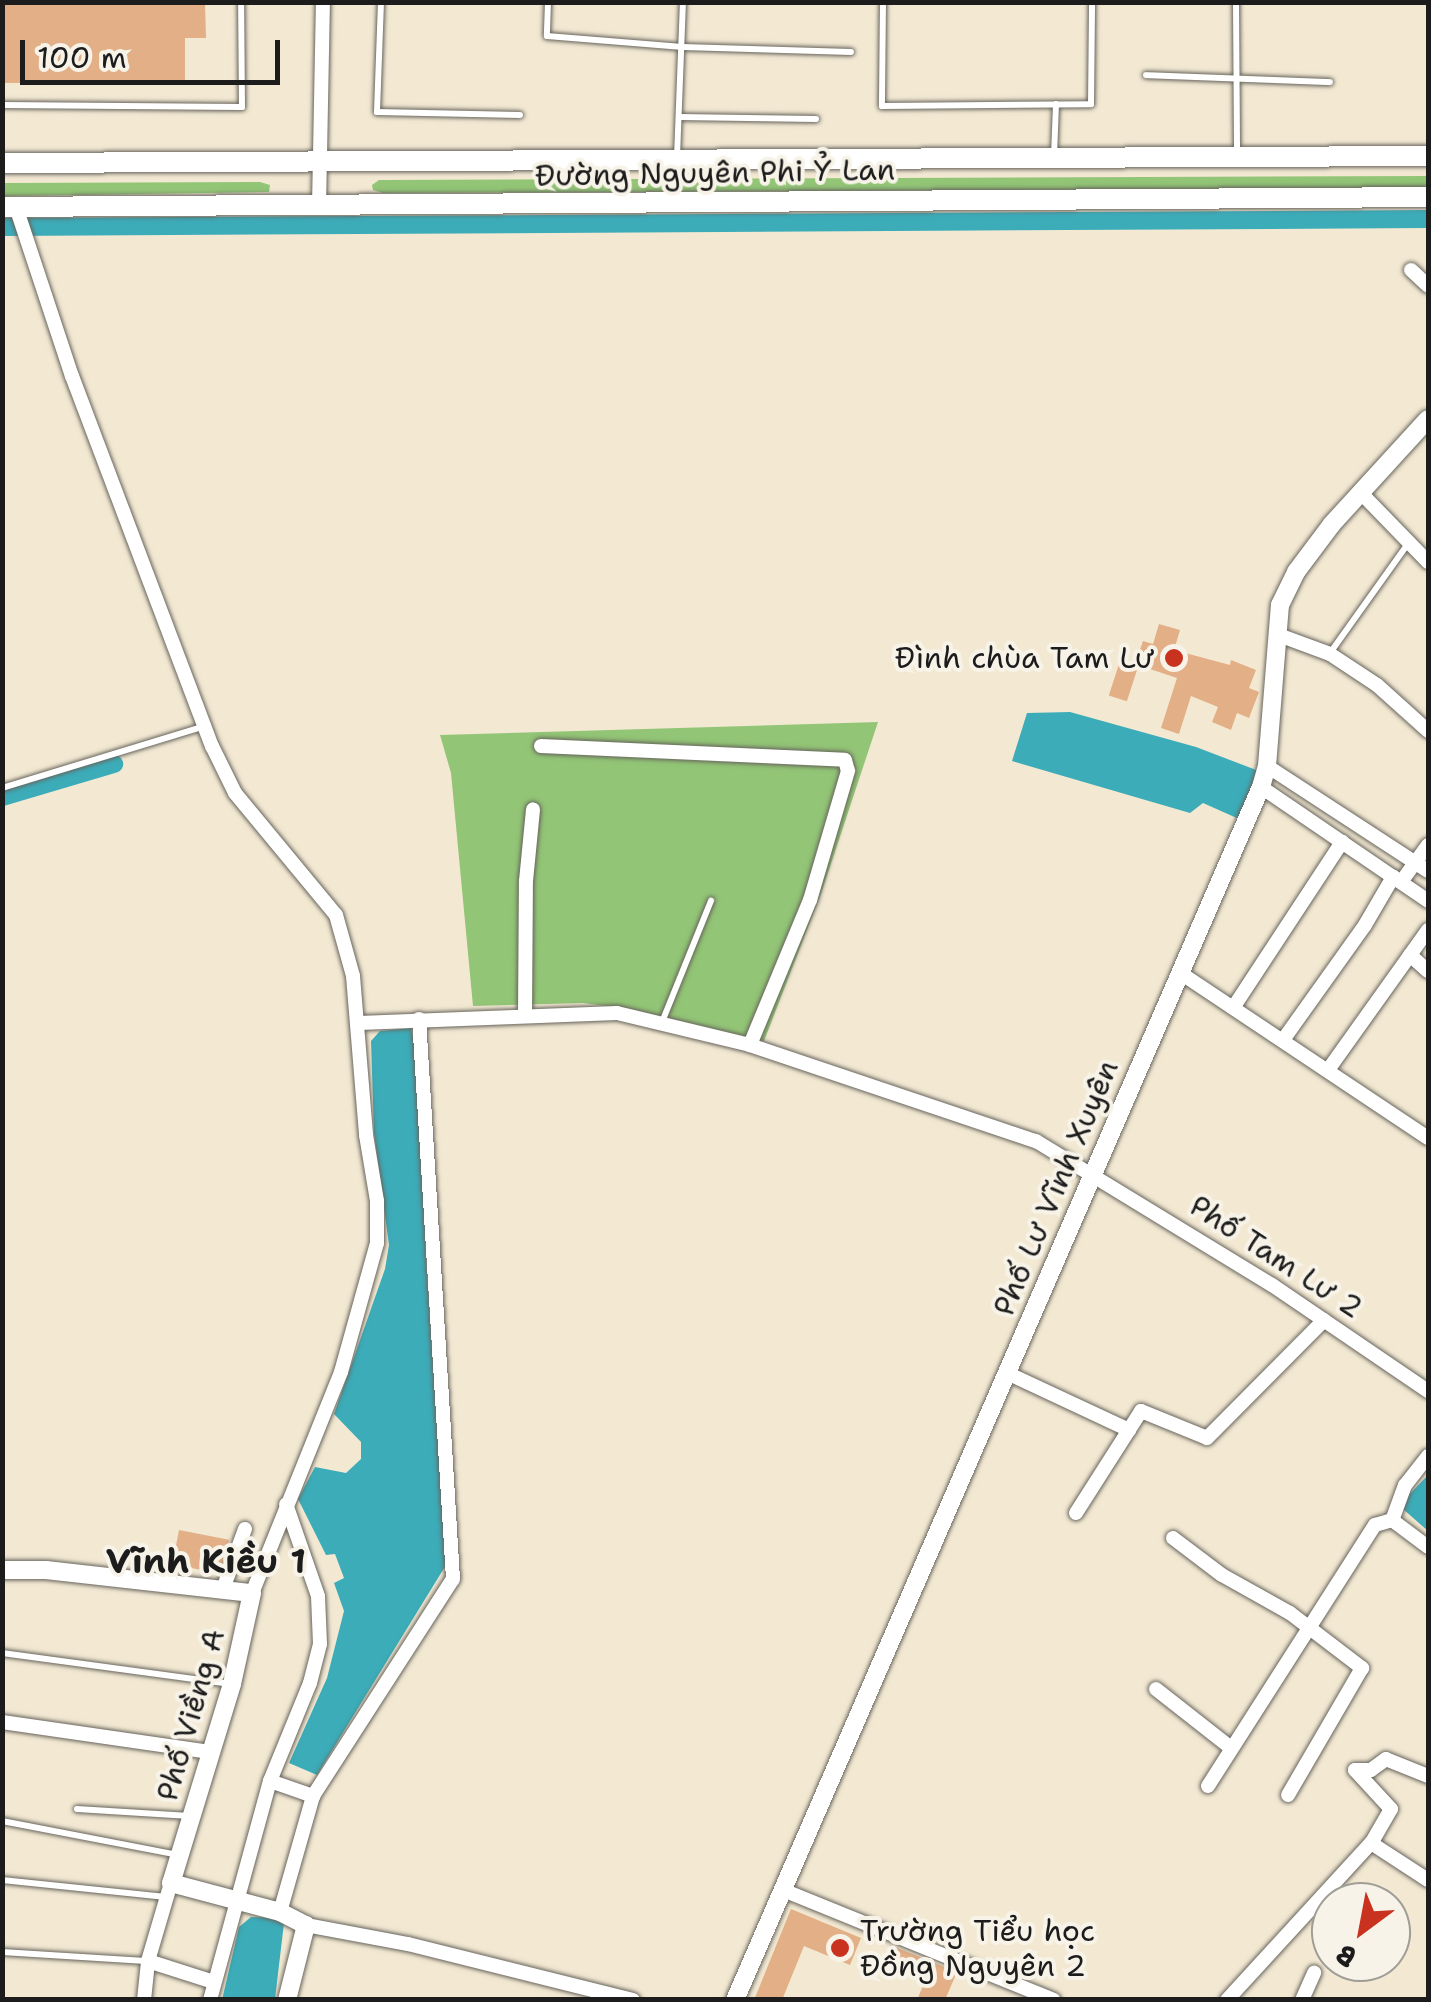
<!DOCTYPE html>
<meta charset="utf-8">
<style>
body{margin:0}
#map{position:relative;width:1431px;height:2002px;overflow:hidden;background:#f3e9d3;font-family:"Shantell Sans",sans-serif}
div>[style]{position:absolute}
.green>*{inset:0;background:#92c576}
.water>*{inset:0;background:#3cacb9}
.canal>*{height:18px;margin:-9px;padding:0 9px;transform-origin:9px;border-radius:9px;background:#3cacb9}
.building>*{inset:0;background:#e2af86;transform-origin:0 0}
.roads{filter:drop-shadow(0 0 2px #67645c) drop-shadow(0 0 2px #67645c)}
.lane>*{height:6px;margin:-3px;padding:0 3px;transform-origin:3px;border-radius:3px;background:#fff}
.street>*{height:14px;margin:-7px;padding:0 7px;transform-origin:7px;border-radius:7px;background:#fff}
.secondary>*{height:18px;margin:-9px;padding:0 9px;transform-origin:9px;border-radius:9px;background:#fff}
.primary>*{height:20px;margin:-10px;padding:0 10px;transform-origin:10px;border-radius:10px;background:#fff}
.dots>*{width:28px;height:28px;translate:-50% -50%;box-sizing:border-box;border:5px solid #f7f3e8;border-radius:50%}
span{translate:-50% -50%;white-space:nowrap;text-align:center;line-height:1.15;-webkit-text-stroke:8px #f7f3e8;paint-order:stroke}
.street-label{font-size:30px;color:#1c1c1c}
.poi-label{font-size:30px;color:#1c1c1c}
.right{translate:-100% -50%;text-align:right}
.left{translate:0 -50%;text-align:left}
.quarter-label{font-size:35px;color:#1c1c1c;font-weight:700}
.frame{position:absolute;inset:0;border:5px solid #1c1c1c;pointer-events:none}
.north{position:absolute;left:1311px;top:1882px;width:100px;height:100px;box-sizing:border-box;background:#f7f3e8;border:2px solid #9f9d96;border-radius:50%;rotate:212deg;font-size:28px;font-weight:700;line-height:40px;text-align:center;color:#1c1c1c}
.north::after{content:'';display:block;margin:auto;width:35px;height:45px;background:#c8321e;clip-path:polygon(50% 0,100% 100%,50% 72%,0 100%)}
.scale{position:absolute;left:20px;top:40px;width:260px;height:45px;box-sizing:border-box;border:5px solid #1c1c1c;border-top:0;padding-left:12px;font-size:30px;line-height:35px;white-space:nowrap;color:#1c1c1c;-webkit-text-stroke:8px #f7f3e8;paint-order:stroke}
</style>
<div id="map">
<div class="green">
<i style="clip-path:polygon(1428px 176px,1428px 188px,383px 193px,373px 190px,372px 185px,379px 180px)"></i>
<i style="clip-path:polygon(260px 182px,270px 185px,269px 192px,3px 196px,3px 183px)"></i>
<i style="clip-path:polygon(878px 722px,822px 891px,764px 1041px,631px 1009px,583px 1003px,473px 1006px,451px 773px,440px 735px)"></i>
</div>
<div class="water">
<i style="clip-path:polygon(1070px 712px,1196px 747px,1264px 773px,1239px 819px,1203px 803px,1190px 813px,1012px 761px,1027px 713px)"></i>
<i style="clip-path:polygon(411px 1028px,420px 1074px,426px 1257px,446px 1565px,317px 1775px,289px 1763px,327px 1678px,344px 1611px,334px 1583px,344px 1578px,335px 1554px,326px 1555px,298px 1499px,315px 1467px,346px 1473px,361px 1459px,361px 1442px,334px 1414px,385px 1269px,389px 1245px,374px 1133px,371px 1041px,380px 1031px)"></i>
<i style="clip-path:polygon(1428px 1475px,1428px 1531px,1403px 1509px,1403px 1501px)"></i>
<i style="clip-path:polygon(251px 1917px,277px 1918px,284px 1923px,275px 1999px,222px 2000px,239px 1927px)"></i>
</div>
<div class="canal">
<i style="left:2px;top:227px;width:1426px;rotate:-0.32deg"></i>
<i style="left:2px;top:797px;width:117px;rotate:-16.4deg"></i>
</div>
<div class="building">
<i style="clip-path:polygon(2px 2px,205px 2px,206px 38px,185px 38px,185px 82px,2px 83px)"></i>
<i style="clip-path:polygon(1159px 624px,1180px 630px,1174px 650px,1230px 665px,1231px 660px,1256px 670px,1249px 688px,1259px 692px,1249px 718px,1237px 713px,1231px 730px,1212px 722px,1218px 707px,1191px 696px,1179px 734px,1161px 728px,1177px 678px,1135px 664px,1143px 641px,1153px 644px)"></i>
<i style="left:1119px;top:664px;width:19px;height:33px;rotate:18deg"></i>
<i style="left:179px;top:1530px;width:51px;height:35px;rotate:11deg"></i>
<i style="clip-path:polygon(791px 1909px,861px 1938px,850px 1965px,804px 1946px,782px 2000px,754px 2000px)"></i>
<i style="clip-path:polygon(890px 1945px,957px 1972px,945px 2000px,917px 2000px,927px 1976px,885px 1958px)"></i>
</div>
<div class="roads">
<div class="lane">
<i style="left:381px;top:2px;width:110px;rotate:92.1deg"></i>
<i style="left:377px;top:112px;width:143px;rotate:1.2deg"></i>
<i style="left:548px;top:2px;width:34px;rotate:92deg"></i>
<i style="left:547px;top:36px;width:136px;rotate:4.6deg"></i>
<i style="left:683px;top:47px;width:168px;rotate:1.7deg"></i>
<i style="left:883px;top:2px;width:104px;rotate:90.6deg"></i>
<i style="left:882px;top:106px;width:209px;rotate:-0.5deg"></i>
<i style="left:1091px;top:104px;width:102px;rotate:-89.4deg"></i>
<i style="left:1236px;top:2px;width:153px;rotate:89.6deg"></i>
<i style="left:1146px;top:75px;width:184px;rotate:2.2deg"></i>
<i style="left:2px;top:105px;width:240px;rotate:0.5deg"></i>
<i style="left:242px;top:107px;width:105px;rotate:-90.5deg"></i>
<i style="left:679px;top:117px;width:137px;rotate:0.8deg"></i>
<i style="left:1054px;top:156px;width:52px;rotate:-87.8deg"></i>
<i style="left:677px;top:157px;width:155px;rotate:-87.8deg"></i>
<i style="left:1330px;top:653px;width:133px;rotate:-54.5deg"></i>
<i style="left:2px;top:788px;width:209px;rotate:-17deg"></i>
<i style="left:662px;top:1022px;width:131px;rotate:-68deg"></i>
<i style="left:2px;top:1653px;width:231px;rotate:7.7deg"></i>
<i style="left:77px;top:1809px;width:113px;rotate:3.5deg"></i>
<i style="left:2px;top:1821px;width:179px;rotate:10.9deg"></i>
<i style="left:2px;top:1880px;width:165px;rotate:5.9deg"></i>
<i style="left:2px;top:1952px;width:144px;rotate:3.6deg"></i>
</div>
<div class="street">
<i style="left:16px;top:207px;width:178px;rotate:71.7deg"></i>
<i style="left:72px;top:376px;width:396px;rotate:69.3deg"></i>
<i style="left:212px;top:746px;width:52px;rotate:63.9deg"></i>
<i style="left:235px;top:793px;width:158px;rotate:50.4deg"></i>
<i style="left:336px;top:915px;width:63px;rotate:74.4deg"></i>
<i style="left:353px;top:976px;width:160px;rotate:85.3deg"></i>
<i style="left:366px;top:1135px;width:67px;rotate:80.5deg"></i>
<i style="left:377px;top:1201px;width:42px;rotate:90deg"></i>
<i style="left:377px;top:1243px;width:134px;rotate:105.6deg"></i>
<i style="left:341px;top:1372px;width:238px;rotate:111.9deg"></i>
<i style="left:319px;top:207px;width:205px;rotate:-88.9deg"></i>
<i style="left:1411px;top:270px;width:23px;rotate:43deg"></i>
<i style="left:1362px;top:494px;width:95px;rotate:45.9deg"></i>
<i style="left:1276px;top:634px;width:58px;rotate:20.3deg"></i>
<i style="left:1330px;top:654px;width:56px;rotate:33.4deg"></i>
<i style="left:1377px;top:685px;width:69px;rotate:42deg"></i>
<i style="left:541px;top:746px;width:304px;rotate:2.6deg"></i>
<i style="left:845px;top:760px;width:11px;rotate:75deg"></i>
<i style="left:848px;top:771px;width:134px;rotate:106.4deg"></i>
<i style="left:810px;top:900px;width:157px;rotate:112.5deg"></i>
<i style="left:1267px;top:766px;width:192px;rotate:33.1deg"></i>
<i style="left:1261px;top:787px;width:202px;rotate:34.3deg"></i>
<i style="left:1401px;top:882px;width:46px;rotate:-53.9deg"></i>
<i style="left:1410px;top:955px;width:24px;rotate:42deg"></i>
<i style="left:1179px;top:972px;width:299px;rotate:33.7deg"></i>
<i style="left:1233px;top:1008px;width:199px;rotate:-56.7deg"></i>
<i style="left:525px;top:1015px;width:134px;rotate:-89.6deg"></i>
<i style="left:526px;top:881px;width:72px;rotate:-84.4deg"></i>
<i style="left:359px;top:1023px;width:258px;rotate:-2.2deg"></i>
<i style="left:617px;top:1013px;width:137px;rotate:13.5deg"></i>
<i style="left:750px;top:1045px;width:302px;rotate:18.6deg"></i>
<i style="left:1036px;top:1141px;width:276px;rotate:31.4deg"></i>
<i style="left:1272px;top:1285px;width:189px;rotate:34.2deg"></i>
<i style="left:1283px;top:1040px;width:141px;rotate:-54.5deg"></i>
<i style="left:1365px;top:925px;width:56px;rotate:-59.7deg"></i>
<i style="left:1328px;top:1070px;width:172px;rotate:-54.5deg"></i>
<i style="left:1007px;top:1373px;width:135px;rotate:25deg"></i>
<i style="left:1428px;top:1456px;width:37px;rotate:128deg"></i>
<i style="left:1405px;top:1485px;width:37px;rotate:110deg"></i>
<i style="left:1392px;top:1520px;width:45px;rotate:36.9deg"></i>
<i style="left:1076px;top:1513px;width:121px;rotate:-57.5deg"></i>
<i style="left:1141px;top:1411px;width:71px;rotate:22.2deg"></i>
<i style="left:1207px;top:1438px;width:166px;rotate:-45.2deg"></i>
<i style="left:1173px;top:1538px;width:61px;rotate:37.1deg"></i>
<i style="left:1222px;top:1575px;width:78px;rotate:29.2deg"></i>
<i style="left:1290px;top:1613px;width:91px;rotate:37.4deg"></i>
<i style="left:1362px;top:1668px;width:147px;rotate:120.2deg"></i>
<i style="left:223px;top:1589px;width:64px;rotate:-69.9deg"></i>
<i style="left:1156px;top:1689px;width:95px;rotate:38.2deg"></i>
<i style="left:2px;top:1722px;width:210px;rotate:8.2deg"></i>
<i style="left:1428px;top:1776px;width:45px;rotate:-158deg"></i>
<i style="left:1386px;top:1759px;width:19px;rotate:144deg"></i>
<i style="left:1371px;top:1770px;width:16px;rotate:180deg"></i>
<i style="left:1355px;top:1770px;width:53px;rotate:47.3deg"></i>
<i style="left:1391px;top:1809px;width:39px;rotate:120deg"></i>
<i style="left:1371px;top:1843px;width:68px;rotate:33deg"></i>
<i style="left:270px;top:1781px;width:46px;rotate:19.2deg"></i>
<i style="left:1208px;top:1786px;width:310px;rotate:-57.4deg"></i>
<i style="left:1375px;top:1525px;width:18px;rotate:-16deg"></i>
<i style="left:783px;top:1890px;width:292px;rotate:22.1deg"></i>
<i style="left:280px;top:1912px;width:121px;rotate:-74.1deg"></i>
<i style="left:313px;top:1796px;width:258px;rotate:-57.2deg"></i>
<i style="left:453px;top:1579px;width:561px;rotate:-93.47deg"></i>
<i style="left:306px;top:1925px;width:104px;rotate:10.6deg"></i>
<i style="left:408px;top:1944px;width:232px;rotate:14deg"></i>
<i style="left:148px;top:1961px;width:69px;rotate:17.7deg"></i>
<i style="left:144px;top:2000px;width:39px;rotate:-84deg"></i>
<i style="left:148px;top:1961px;width:81px;rotate:-73.6deg"></i>
<i style="left:210px;top:2000px;width:227px;rotate:-74.7deg"></i>
<i style="left:270px;top:1781px;width:106px;rotate:-67.8deg"></i>
<i style="left:310px;top:1683px;width:40px;rotate:-75.6deg"></i>
<i style="left:320px;top:1644px;width:48px;rotate:-92.4deg"></i>
<i style="left:318px;top:1596px;width:97px;rotate:-109.2deg"></i>
<i style="left:1227px;top:2000px;width:213px;rotate:-47.5deg"></i>
<i style="left:1302px;top:2000px;width:30px;rotate:-66deg"></i>
</div>
<div class="secondary">
<i style="left:2px;top:1570px;width:44px"></i>
<i style="left:46px;top:1570px;width:207px;rotate:6.4deg"></i>
<i style="left:252px;top:1593px;width:93px;rotate:102.4deg"></i>
<i style="left:232px;top:1684px;width:208px;rotate:107deg"></i>
<i style="left:171px;top:1883px;width:113px;rotate:14.9deg"></i>
<i style="left:280px;top:1912px;width:29px;rotate:27deg"></i>
<i style="left:306px;top:1925px;width:77px;rotate:104.2deg"></i>
<i style="left:735px;top:2000px;width:1322px;rotate:-66.56deg"></i>
<i style="left:1261px;top:787px;width:22px;rotate:-74deg"></i>
<i style="left:1267px;top:766px;width:162px;rotate:-85.4deg"></i>
<i style="left:1280px;top:605px;width:37px;rotate:-64deg"></i>
<i style="left:1296px;top:572px;width:60px;rotate:-53.1deg"></i>
<i style="left:1332px;top:524px;width:142px;rotate:-47.6deg"></i>
</div>
<div class="primary">
<i style="left:2px;top:163px;width:1426px;rotate:-0.28deg"></i>
<i style="left:2px;top:207px;width:1426px;rotate:-0.4deg"></i>
</div>
</div>
<div class="dots">
<i style="left:1174px;top:658px;background:#c8321e"></i>
<i style="left:840px;top:1948px;background:#c8321e"></i>
</div>
<div class="street-label">
<span style="left:715px;top:173px;rotate:-1deg">Đường Nguyên Phi Ỷ Lan</span>
<span style="left:1056px;top:1188px;rotate:-67deg">Phố Lư Vĩnh Xuyên</span>
<span style="left:1276px;top:1257px;rotate:33deg">Phố Tam Lư 2</span>
<span style="left:191px;top:1715px;rotate:-74deg">Phố Viềng A</span>
</div>
<div class="poi-label">
<span class="right" style="left:1154px;top:658px">Đình chùa Tam Lư</span>
<span class="left" style="left:860px;top:1948px">Trường Tiểu học<br>Đồng Nguyên 2</span>
</div>
<div class="quarter-label">
<span style="left:206px;top:1561px">Vĩnh Kiều 1</span>
</div>
<div class="frame"></div>
<div class="north">B</div>
<div class="scale">100 m</div>
</div>
